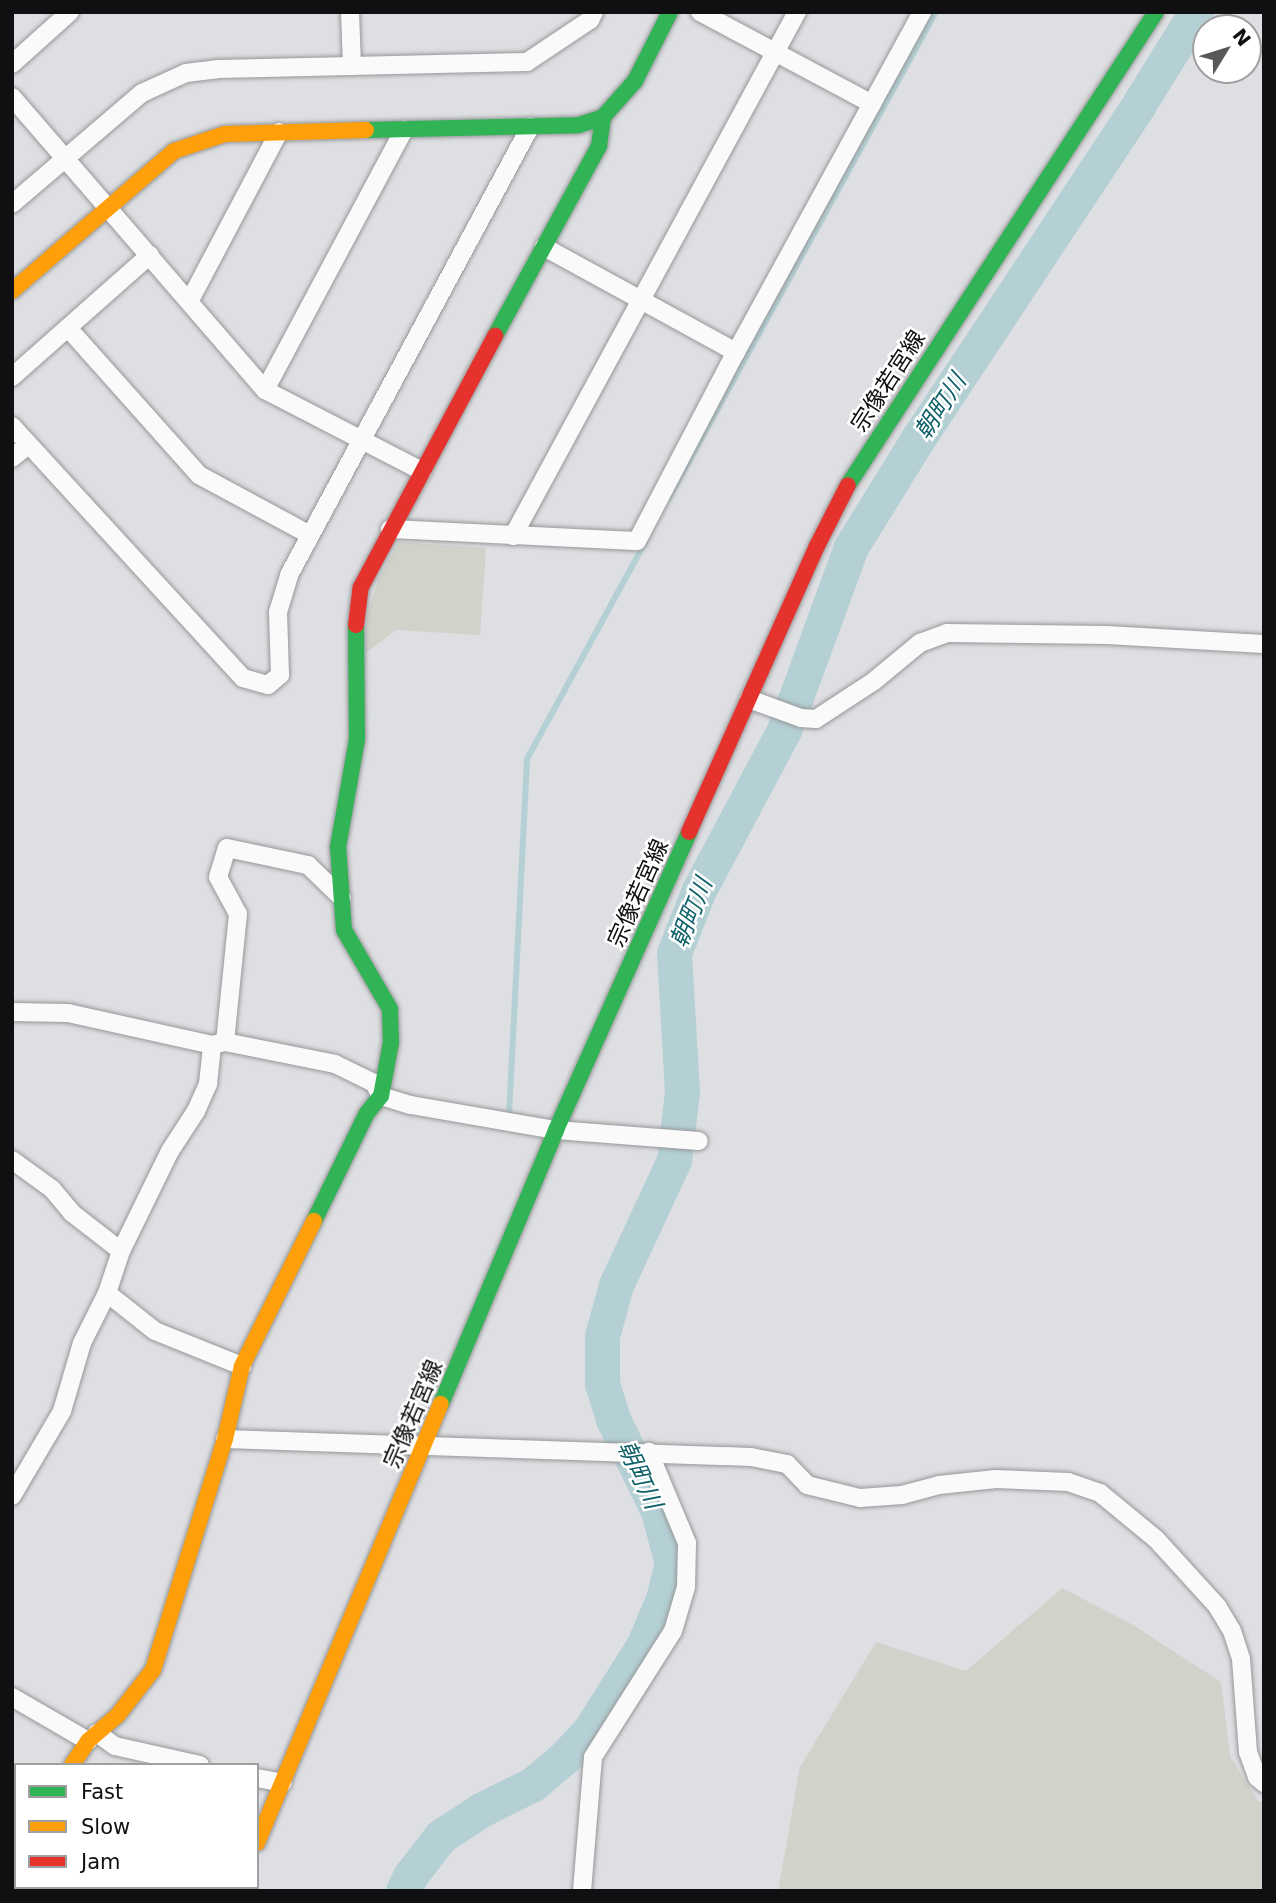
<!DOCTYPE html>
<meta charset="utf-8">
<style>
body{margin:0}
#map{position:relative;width:1276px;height:1903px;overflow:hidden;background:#dedfe2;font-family:"DejaVu Sans","Noto Sans JP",sans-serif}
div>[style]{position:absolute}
.green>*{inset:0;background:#cfd3ca}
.stream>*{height:6px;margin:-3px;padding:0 3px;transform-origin:3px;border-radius:3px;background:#b4d0d4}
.river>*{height:35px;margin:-17.5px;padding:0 17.5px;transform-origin:17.5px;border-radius:17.5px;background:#b4d0d4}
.roads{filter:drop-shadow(0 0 2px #969799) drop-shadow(0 0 2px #969799)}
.street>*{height:18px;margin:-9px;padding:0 9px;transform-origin:9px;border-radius:9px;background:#fafafb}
.fast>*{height:16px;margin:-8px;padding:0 8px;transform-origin:8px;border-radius:8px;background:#30b455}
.slow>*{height:16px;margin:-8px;padding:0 8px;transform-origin:8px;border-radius:8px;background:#ff9f0a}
.jam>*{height:16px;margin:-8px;padding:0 8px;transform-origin:8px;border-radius:8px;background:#e5322d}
span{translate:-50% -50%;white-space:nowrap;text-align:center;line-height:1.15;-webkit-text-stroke:5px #fff;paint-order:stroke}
.street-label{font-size:23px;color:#101012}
.water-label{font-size:24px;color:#0e6168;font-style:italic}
.frame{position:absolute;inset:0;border:14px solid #101012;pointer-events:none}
.legend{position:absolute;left:14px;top:1763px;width:245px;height:126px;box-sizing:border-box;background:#fff;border:2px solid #9f9fa0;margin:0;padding:9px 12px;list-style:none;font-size:21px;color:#101012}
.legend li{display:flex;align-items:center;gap:14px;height:35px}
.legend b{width:35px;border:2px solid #9f9fa0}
.north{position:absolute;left:1192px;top:14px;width:70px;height:70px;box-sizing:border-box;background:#fff;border:2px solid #9f9fa0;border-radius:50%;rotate:52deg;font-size:19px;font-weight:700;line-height:28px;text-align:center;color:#101012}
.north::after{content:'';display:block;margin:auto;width:24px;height:32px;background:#58585b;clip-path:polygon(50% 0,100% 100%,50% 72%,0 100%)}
</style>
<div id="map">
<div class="green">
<i style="clip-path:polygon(399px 542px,486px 548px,480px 635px,396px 630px,366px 653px,367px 617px,378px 579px)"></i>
<i style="clip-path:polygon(1062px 1588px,1133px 1625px,1221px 1682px,1230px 1756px,1258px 1801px,1264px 1802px,1264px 1891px,778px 1891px,800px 1767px,876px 1642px,966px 1671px)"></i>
</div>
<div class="stream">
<i style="left:668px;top:499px;width:556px;rotate:-61.18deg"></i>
<i style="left:509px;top:1116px;width:357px;rotate:-87.1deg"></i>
<i style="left:527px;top:759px;width:246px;rotate:-61.4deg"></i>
</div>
<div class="river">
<i style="left:403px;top:1891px;width:17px;rotate:-65deg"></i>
<i style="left:410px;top:1876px;width:51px;rotate:-52.2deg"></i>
<i style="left:441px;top:1836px;width:48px;rotate:-33deg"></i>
<i style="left:481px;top:1810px;width:58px;rotate:-26.6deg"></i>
<i style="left:533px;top:1784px;width:42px;rotate:-40.2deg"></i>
<i style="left:565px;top:1757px;width:37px;rotate:-47deg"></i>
<i style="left:590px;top:1730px;width:99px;rotate:-57.8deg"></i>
<i style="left:643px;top:1646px;width:51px;rotate:-66.9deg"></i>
<i style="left:663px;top:1599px;width:37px;rotate:-76deg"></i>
<i style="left:672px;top:1563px;width:54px;rotate:-105.1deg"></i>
<i style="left:658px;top:1511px;width:102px;rotate:-116.1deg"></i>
<i style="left:613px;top:1419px;width:37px;rotate:-107deg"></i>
<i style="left:602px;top:1384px;width:48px;rotate:-90deg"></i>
<i style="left:602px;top:1336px;width:53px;rotate:-74.6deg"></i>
<i style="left:616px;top:1285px;width:138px;rotate:-65.1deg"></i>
<i style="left:674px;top:1160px;width:68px;rotate:-83.3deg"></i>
<i style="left:682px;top:1092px;width:139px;rotate:-93.3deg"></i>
<i style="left:674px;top:953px;width:68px;rotate:-68.4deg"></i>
<i style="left:699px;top:890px;width:181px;rotate:-62deg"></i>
<i style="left:784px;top:730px;width:195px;rotate:-69.9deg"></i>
<i style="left:851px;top:547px;width:129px;rotate:-58.3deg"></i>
<i style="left:919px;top:437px;width:399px;rotate:-56.5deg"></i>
<i style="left:1139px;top:104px;width:108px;rotate:-58.2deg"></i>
</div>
<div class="roads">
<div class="street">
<i style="left:350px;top:12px;width:54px;rotate:87.9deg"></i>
<i style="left:700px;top:12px;width:195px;rotate:28.1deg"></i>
<i style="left:12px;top:64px;width:78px;rotate:-41.9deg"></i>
<i style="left:12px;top:97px;width:387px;rotate:49.2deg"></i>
<i style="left:265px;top:390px;width:177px;rotate:27.3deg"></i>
<i style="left:12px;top:204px;width:171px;rotate:-40.5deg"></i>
<i style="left:142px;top:93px;width:48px;rotate:-24.4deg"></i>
<i style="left:186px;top:73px;width:31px;rotate:-7deg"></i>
<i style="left:217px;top:69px;width:310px;rotate:-1.3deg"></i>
<i style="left:527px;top:62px;width:76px;rotate:-33.7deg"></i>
<i style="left:590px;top:20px;width:9px;rotate:-63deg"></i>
<i style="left:544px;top:247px;width:219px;rotate:28.7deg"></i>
<i style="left:190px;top:300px;width:190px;rotate:-62.1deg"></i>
<i style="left:68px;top:328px;width:197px;rotate:48.3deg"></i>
<i style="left:199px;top:475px;width:126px;rotate:28.4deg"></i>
<i style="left:12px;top:377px;width:184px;rotate:-41.5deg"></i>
<i style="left:265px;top:390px;width:295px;rotate:-61.9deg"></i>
<i style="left:12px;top:426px;width:342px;rotate:47.5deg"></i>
<i style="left:243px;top:678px;width:26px;rotate:16deg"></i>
<i style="left:268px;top:685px;width:16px;rotate:-40deg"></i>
<i style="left:280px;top:675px;width:63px;rotate:-91.8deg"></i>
<i style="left:278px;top:612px;width:39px;rotate:-73deg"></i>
<i style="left:289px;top:575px;width:509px;rotate:-61.72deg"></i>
<i style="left:12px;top:458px;width:21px;rotate:-39deg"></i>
<i style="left:390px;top:529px;width:247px;rotate:2.8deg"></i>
<i style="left:637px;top:541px;width:213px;rotate:-62.4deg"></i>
<i style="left:736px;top:352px;width:388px;rotate:-61.3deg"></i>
<i style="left:513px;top:536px;width:596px;rotate:-61.54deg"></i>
<i style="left:749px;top:699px;width:55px;rotate:20.1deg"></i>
<i style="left:801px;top:718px;width:15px;rotate:4deg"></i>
<i style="left:816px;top:719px;width:69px;rotate:-33.2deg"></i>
<i style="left:874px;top:681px;width:60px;rotate:-39.6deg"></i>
<i style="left:920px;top:643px;width:29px;rotate:-20deg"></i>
<i style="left:947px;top:633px;width:160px;rotate:0.7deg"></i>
<i style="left:1107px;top:635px;width:157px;rotate:3.3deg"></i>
<i style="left:12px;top:1012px;width:56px;rotate:1deg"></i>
<i style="left:68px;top:1013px;width:148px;rotate:12.5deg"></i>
<i style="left:212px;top:1045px;width:13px;rotate:-13deg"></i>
<i style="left:225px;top:1042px;width:112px;rotate:11.3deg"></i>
<i style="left:335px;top:1064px;width:43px;rotate:26deg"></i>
<i style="left:374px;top:1083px;width:15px;rotate:62deg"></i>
<i style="left:381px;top:1096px;width:31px;rotate:17deg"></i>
<i style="left:411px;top:1105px;width:147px;rotate:9.8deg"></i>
<i style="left:556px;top:1130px;width:143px;rotate:4.4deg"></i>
<i style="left:225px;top:1042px;width:129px;rotate:-84.2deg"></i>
<i style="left:238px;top:914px;width:42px;rotate:-118.4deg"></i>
<i style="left:218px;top:877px;width:30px;rotate:-73deg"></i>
<i style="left:227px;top:848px;width:83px;rotate:11.9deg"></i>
<i style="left:308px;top:865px;width:47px;rotate:44.1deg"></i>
<i style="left:12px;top:1160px;width:49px;rotate:35.9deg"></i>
<i style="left:52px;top:1189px;width:31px;rotate:50deg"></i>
<i style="left:72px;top:1213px;width:62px;rotate:37.8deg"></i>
<i style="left:107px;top:1293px;width:61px;rotate:38.4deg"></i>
<i style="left:155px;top:1331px;width:94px;rotate:21.9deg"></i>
<i style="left:225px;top:1439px;width:526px;rotate:1.96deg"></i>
<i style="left:751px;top:1457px;width:37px;rotate:11deg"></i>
<i style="left:787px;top:1464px;width:29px;rotate:46deg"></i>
<i style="left:807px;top:1485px;width:55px;rotate:13.8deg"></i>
<i style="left:860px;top:1498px;width:42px;rotate:-4.1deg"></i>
<i style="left:902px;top:1495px;width:38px;rotate:-15deg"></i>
<i style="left:939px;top:1485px;width:57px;rotate:-6deg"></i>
<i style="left:996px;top:1479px;width:72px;rotate:2.4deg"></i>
<i style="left:1068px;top:1482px;width:34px;rotate:19deg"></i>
<i style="left:1100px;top:1493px;width:72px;rotate:39.4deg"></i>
<i style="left:1156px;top:1539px;width:91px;rotate:47.7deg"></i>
<i style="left:1217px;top:1606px;width:29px;rotate:59deg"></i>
<i style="left:1232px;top:1631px;width:29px;rotate:72deg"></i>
<i style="left:1241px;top:1659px;width:93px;rotate:85.7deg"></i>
<i style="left:1248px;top:1752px;width:27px;rotate:70deg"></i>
<i style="left:1257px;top:1777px;width:9px;rotate:41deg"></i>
<i style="left:12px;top:1496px;width:99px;rotate:-59.5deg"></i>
<i style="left:62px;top:1411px;width:71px;rotate:-73.6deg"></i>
<i style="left:82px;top:1343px;width:56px;rotate:-63.4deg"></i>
<i style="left:107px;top:1293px;width:44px;rotate:-71.6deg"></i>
<i style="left:121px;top:1251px;width:111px;rotate:-63.9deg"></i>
<i style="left:170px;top:1151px;width:48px;rotate:-57deg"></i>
<i style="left:196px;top:1111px;width:30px;rotate:-66deg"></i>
<i style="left:208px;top:1084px;width:39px;rotate:-84deg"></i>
<i style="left:12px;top:1697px;width:88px;rotate:30.1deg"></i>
<i style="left:97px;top:1733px;width:22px;rotate:36deg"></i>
<i style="left:115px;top:1746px;width:87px;rotate:12.6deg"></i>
<i style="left:257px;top:1778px;width:26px;rotate:11deg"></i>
<i style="left:16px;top:1891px;width:4px;rotate:-76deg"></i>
<i style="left:582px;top:1891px;width:134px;rotate:-85.3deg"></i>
<i style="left:593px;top:1757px;width:149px;rotate:-57.6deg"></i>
<i style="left:673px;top:1631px;width:46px;rotate:-73.5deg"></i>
<i style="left:686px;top:1587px;width:44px;rotate:-88.7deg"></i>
<i style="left:687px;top:1543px;width:99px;rotate:-112.7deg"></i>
</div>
<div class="fast">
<i style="left:366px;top:130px;width:213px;rotate:-1.3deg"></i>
<i style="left:579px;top:125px;width:25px;rotate:-18deg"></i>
<i style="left:603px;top:117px;width:48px;rotate:-48.4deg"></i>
<i style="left:635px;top:81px;width:77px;rotate:-63.1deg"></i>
<i style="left:495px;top:336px;width:217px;rotate:-61.3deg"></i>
<i style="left:599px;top:146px;width:29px;rotate:-82deg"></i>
<i style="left:848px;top:485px;width:564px;rotate:-56.93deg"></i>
<i style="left:314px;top:1221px;width:120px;rotate:-63.9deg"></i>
<i style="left:367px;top:1113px;width:22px;rotate:-51deg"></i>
<i style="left:381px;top:1096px;width:55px;rotate:-79.5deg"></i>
<i style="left:391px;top:1042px;width:33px;rotate:-92deg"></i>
<i style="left:390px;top:1009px;width:91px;rotate:-120.2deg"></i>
<i style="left:344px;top:930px;width:83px;rotate:-94.1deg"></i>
<i style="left:338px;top:847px;width:110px;rotate:-80deg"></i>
<i style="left:357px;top:739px;width:114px;rotate:-90.5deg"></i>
<i style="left:441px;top:1404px;width:297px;rotate:-67.2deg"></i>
<i style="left:556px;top:1130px;width:326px;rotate:-65.9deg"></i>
<i style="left:236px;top:1891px;width:4px;rotate:-63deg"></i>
</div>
<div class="slow">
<i style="left:12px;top:291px;width:214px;rotate:-40.8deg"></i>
<i style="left:174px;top:151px;width:54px;rotate:-18.4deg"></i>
<i style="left:225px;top:134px;width:141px;rotate:-1.6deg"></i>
<i style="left:72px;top:1765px;width:29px;rotate:-56deg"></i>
<i style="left:88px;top:1741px;width:38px;rotate:-41deg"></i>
<i style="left:117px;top:1716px;width:58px;rotate:-52deg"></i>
<i style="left:153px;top:1670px;width:242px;rotate:-72.7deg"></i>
<i style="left:225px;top:1439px;width:75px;rotate:-76.9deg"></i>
<i style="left:242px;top:1366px;width:162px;rotate:-63.6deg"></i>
<i style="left:257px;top:1843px;width:476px;rotate:-67.3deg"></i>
</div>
<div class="jam">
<i style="left:356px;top:625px;width:38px;rotate:-83deg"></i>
<i style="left:361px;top:587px;width:285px;rotate:-61.9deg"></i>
<i style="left:689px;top:832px;width:313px;rotate:-65.9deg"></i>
<i style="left:817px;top:546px;width:68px;rotate:-63.1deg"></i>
</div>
</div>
<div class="street-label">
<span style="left:888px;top:381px;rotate:-57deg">宗像若宮線</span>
<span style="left:638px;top:893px;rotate:-66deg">宗像若宮線</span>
<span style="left:413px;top:1414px;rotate:-67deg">宗像若宮線</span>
</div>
<div class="water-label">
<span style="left:941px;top:407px;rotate:-57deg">朝町川</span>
<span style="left:692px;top:913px;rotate:-68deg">朝町川</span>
<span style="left:639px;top:1475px;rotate:65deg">朝町川</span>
</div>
<div class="frame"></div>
<ul class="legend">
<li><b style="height:9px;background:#30b455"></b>Fast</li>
<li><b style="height:9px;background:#ff9f0a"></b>Slow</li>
<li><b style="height:9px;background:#e5322d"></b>Jam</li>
</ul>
<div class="north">N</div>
</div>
